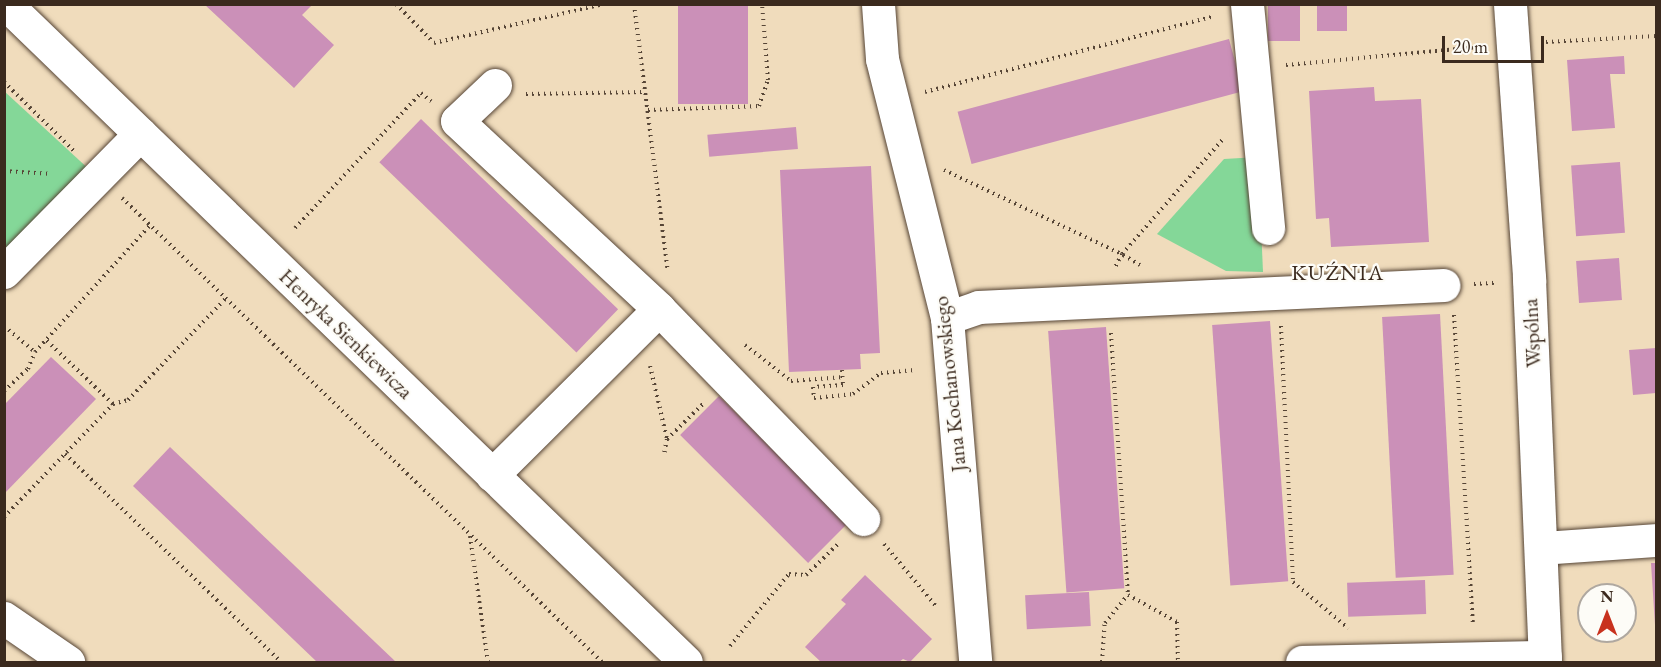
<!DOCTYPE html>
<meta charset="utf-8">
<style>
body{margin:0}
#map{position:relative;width:1661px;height:667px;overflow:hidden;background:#f0dcbc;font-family:"EB Garamond",serif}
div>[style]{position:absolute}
.green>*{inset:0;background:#84d798}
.building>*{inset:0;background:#cb90b8;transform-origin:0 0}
.path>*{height:4px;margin-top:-2px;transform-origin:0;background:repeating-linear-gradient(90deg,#564536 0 1.5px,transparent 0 6px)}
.roads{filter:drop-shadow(0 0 2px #564536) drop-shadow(0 0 2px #564536)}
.minor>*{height:33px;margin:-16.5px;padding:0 16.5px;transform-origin:16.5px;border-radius:16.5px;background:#fff}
span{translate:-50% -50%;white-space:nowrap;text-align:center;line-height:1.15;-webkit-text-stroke:4.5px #fdfcf7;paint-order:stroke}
.street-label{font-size:21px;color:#3b2a1e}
.neighbourhood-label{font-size:22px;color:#3b2a1e;letter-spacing:1.5px}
.frame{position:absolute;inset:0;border:6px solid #3b2a1e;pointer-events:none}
.north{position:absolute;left:1577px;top:583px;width:60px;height:60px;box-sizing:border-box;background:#fdfcf7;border:2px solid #afa8a0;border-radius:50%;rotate:0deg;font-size:16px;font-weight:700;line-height:24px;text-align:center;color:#3b2a1e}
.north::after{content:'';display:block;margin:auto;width:21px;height:27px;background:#c8321e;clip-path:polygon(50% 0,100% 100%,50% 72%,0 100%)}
.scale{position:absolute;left:1442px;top:36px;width:102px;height:27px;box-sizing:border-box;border:3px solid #3b2a1e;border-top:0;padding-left:8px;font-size:18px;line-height:21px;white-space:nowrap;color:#3b2a1e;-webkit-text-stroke:4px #fdfcf7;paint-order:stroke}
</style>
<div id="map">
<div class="green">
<i style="clip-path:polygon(4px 91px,92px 172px,4px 261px)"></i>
<i style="clip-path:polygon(1258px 157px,1263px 272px,1226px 271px,1157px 234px,1224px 159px)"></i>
</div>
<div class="building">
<i style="clip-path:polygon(204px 4px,313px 4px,302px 15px,334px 45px,294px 88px)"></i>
<i style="left:678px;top:4px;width:70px;height:100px"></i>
<i style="left:1268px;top:4px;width:32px;height:37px"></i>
<i style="left:1317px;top:4px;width:30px;height:27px"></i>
<i style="left:1229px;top:39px;width:54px;height:281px;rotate:75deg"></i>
<i style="clip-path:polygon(1624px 56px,1625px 74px,1610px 74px,1615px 128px,1572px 131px,1567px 60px)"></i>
<i style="clip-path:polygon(1374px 87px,1375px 101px,1421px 99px,1429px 242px,1331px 247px,1329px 218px,1316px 219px,1309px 91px)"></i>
<i style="left:421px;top:119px;width:274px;height:60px;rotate:44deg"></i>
<i style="left:796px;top:127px;width:22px;height:89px;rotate:85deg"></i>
<i style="left:1620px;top:162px;width:71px;height:49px;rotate:86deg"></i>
<i style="clip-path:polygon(871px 166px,880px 353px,860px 354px,861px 369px,789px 372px,780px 170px)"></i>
<i style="left:1619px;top:258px;width:42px;height:43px;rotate:86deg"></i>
<i style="left:1440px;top:314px;width:261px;height:58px;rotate:87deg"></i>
<i style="left:1270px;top:321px;width:261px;height:58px;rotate:86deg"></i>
<i style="left:1106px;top:327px;width:262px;height:58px;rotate:86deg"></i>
<i style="clip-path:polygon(1656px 348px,1656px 393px,1633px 395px,1629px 350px)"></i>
<i style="clip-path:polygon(51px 357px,96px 399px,4px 494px,4px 405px)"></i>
<i style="left:719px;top:396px;width:181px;height:55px;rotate:45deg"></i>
<i style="clip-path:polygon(170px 447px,396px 662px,317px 662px,133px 486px)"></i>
<i style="clip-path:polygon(1651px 563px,1656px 563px,1656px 625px,1655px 625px)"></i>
<i style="clip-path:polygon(865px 575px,932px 639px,910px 662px,903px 659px,899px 662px,821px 662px,805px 647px,846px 604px,841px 600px)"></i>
<i style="left:1425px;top:580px;width:34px;height:78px;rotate:88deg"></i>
<i style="left:1089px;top:592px;width:34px;height:64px;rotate:87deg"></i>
</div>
<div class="path">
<i style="left:396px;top:4px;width:54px;rotate:45.7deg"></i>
<i style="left:434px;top:43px;width:174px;rotate:-12.9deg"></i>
<i style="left:634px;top:4px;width:270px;rotate:82.8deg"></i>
<i style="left:1546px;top:42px;width:110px;rotate:-3.1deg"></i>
<i style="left:1286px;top:65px;width:194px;rotate:-5.3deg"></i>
<i style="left:4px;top:82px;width:101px;rotate:44.6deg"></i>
<i style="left:925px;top:92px;width:299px;rotate:-14.7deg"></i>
<i style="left:526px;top:94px;width:119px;rotate:-1deg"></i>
<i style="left:648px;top:110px;width:111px;rotate:-2.1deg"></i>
<i style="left:759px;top:106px;width:28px;rotate:-71deg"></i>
<i style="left:768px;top:80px;width:76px;rotate:-94.5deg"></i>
<i style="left:944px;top:170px;width:197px;rotate:25.3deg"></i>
<i style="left:1122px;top:254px;width:15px;rotate:118deg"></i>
<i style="left:4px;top:171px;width:48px;rotate:3.6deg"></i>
<i style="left:122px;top:198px;width:668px;rotate:44.03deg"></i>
<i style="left:295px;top:228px;width:185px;rotate:-47deg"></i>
<i style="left:421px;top:93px;width:13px;rotate:39deg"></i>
<i style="left:1140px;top:265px;width:21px;rotate:-149deg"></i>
<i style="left:1122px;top:254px;width:154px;rotate:-48.7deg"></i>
<i style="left:1474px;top:284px;width:22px;rotate:-3deg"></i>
<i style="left:1454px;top:315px;width:311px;rotate:86.5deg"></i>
<i style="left:4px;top:326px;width:40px;rotate:40deg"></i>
<i style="left:1281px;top:326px;width:256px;rotate:87.3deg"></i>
<i style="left:1293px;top:582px;width:72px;rotate:39.9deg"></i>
<i style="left:1111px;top:333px;width:263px;rotate:86.3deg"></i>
<i style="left:1128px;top:595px;width:56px;rotate:28.9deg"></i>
<i style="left:1177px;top:622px;width:40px;rotate:88.6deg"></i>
<i style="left:745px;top:345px;width:58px;rotate:38deg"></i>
<i style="left:791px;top:381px;width:52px;rotate:-4.4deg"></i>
<i style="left:650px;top:366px;width:75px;rotate:76.9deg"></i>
<i style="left:667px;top:439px;width:15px;rotate:101deg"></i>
<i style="left:842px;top:370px;width:15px;rotate:86deg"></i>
<i style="left:843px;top:385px;width:30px;rotate:176deg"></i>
<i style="left:813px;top:387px;width:11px;rotate:85deg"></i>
<i style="left:814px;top:398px;width:39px;rotate:-6deg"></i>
<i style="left:853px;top:394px;width:35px;rotate:-37deg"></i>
<i style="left:881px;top:373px;width:36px;rotate:-5deg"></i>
<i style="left:4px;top:391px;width:33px;rotate:-43deg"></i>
<i style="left:28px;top:369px;width:18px;rotate:-68deg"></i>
<i style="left:35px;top:352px;width:171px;rotate:-47.8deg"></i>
<i style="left:113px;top:404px;width:16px;rotate:-15deg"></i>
<i style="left:128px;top:400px;width:141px;rotate:-46.1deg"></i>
<i style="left:667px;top:439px;width:53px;rotate:-44.2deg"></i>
<i style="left:65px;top:454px;width:300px;rotate:43.9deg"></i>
<i style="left:4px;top:517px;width:157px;rotate:-46deg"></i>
<i style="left:113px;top:404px;width:93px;rotate:-136.3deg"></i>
<i style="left:470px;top:536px;width:127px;rotate:81.9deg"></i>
<i style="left:884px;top:544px;width:80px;rotate:50.1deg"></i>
<i style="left:730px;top:646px;width:93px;rotate:-50.7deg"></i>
<i style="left:789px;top:574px;width:17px;rotate:3deg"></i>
<i style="left:806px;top:575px;width:46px;rotate:-44.1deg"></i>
<i style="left:1102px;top:662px;width:39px;rotate:-86deg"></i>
<i style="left:1105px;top:623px;width:36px;rotate:-51deg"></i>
</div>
<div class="roads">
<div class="minor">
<i style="left:6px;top:4px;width:946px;rotate:44.06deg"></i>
<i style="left:878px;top:4px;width:55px;rotate:85.8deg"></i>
<i style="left:882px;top:59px;width:267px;rotate:75.9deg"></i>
<i style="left:947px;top:318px;width:345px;rotate:85.3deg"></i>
<i style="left:1247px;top:4px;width:225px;rotate:84.6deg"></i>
<i style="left:1510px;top:4px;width:276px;rotate:86deg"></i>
<i style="left:1529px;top:279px;width:383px;rotate:87.6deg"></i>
<i style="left:495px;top:85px;width:52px;rotate:136.5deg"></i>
<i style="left:457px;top:121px;width:276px;rotate:42.9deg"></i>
<i style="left:4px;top:272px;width:194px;rotate:-45.4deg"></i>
<i style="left:947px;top:318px;width:34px;rotate:-19deg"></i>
<i style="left:979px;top:307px;width:465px;rotate:-2.7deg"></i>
<i style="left:492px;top:475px;width:235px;rotate:-44.8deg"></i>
<i style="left:659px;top:309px;width:293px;rotate:45.8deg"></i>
<i style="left:1542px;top:548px;width:114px;rotate:-4deg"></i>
<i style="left:4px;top:618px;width:78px;rotate:34.5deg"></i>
<i style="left:1302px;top:662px;width:243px;rotate:-1.2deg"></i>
</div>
</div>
<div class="street-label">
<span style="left:1532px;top:333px;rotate:-93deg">Wspólna</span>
<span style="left:346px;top:334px;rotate:44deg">Henryka Sienkiewicza</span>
<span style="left:950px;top:384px;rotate:-96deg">Jana Kochanowskiego</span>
</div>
<div class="neighbourhood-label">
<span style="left:1338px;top:273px">KUŹNIA</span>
</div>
<div class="frame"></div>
<div class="north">N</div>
<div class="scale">20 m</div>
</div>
